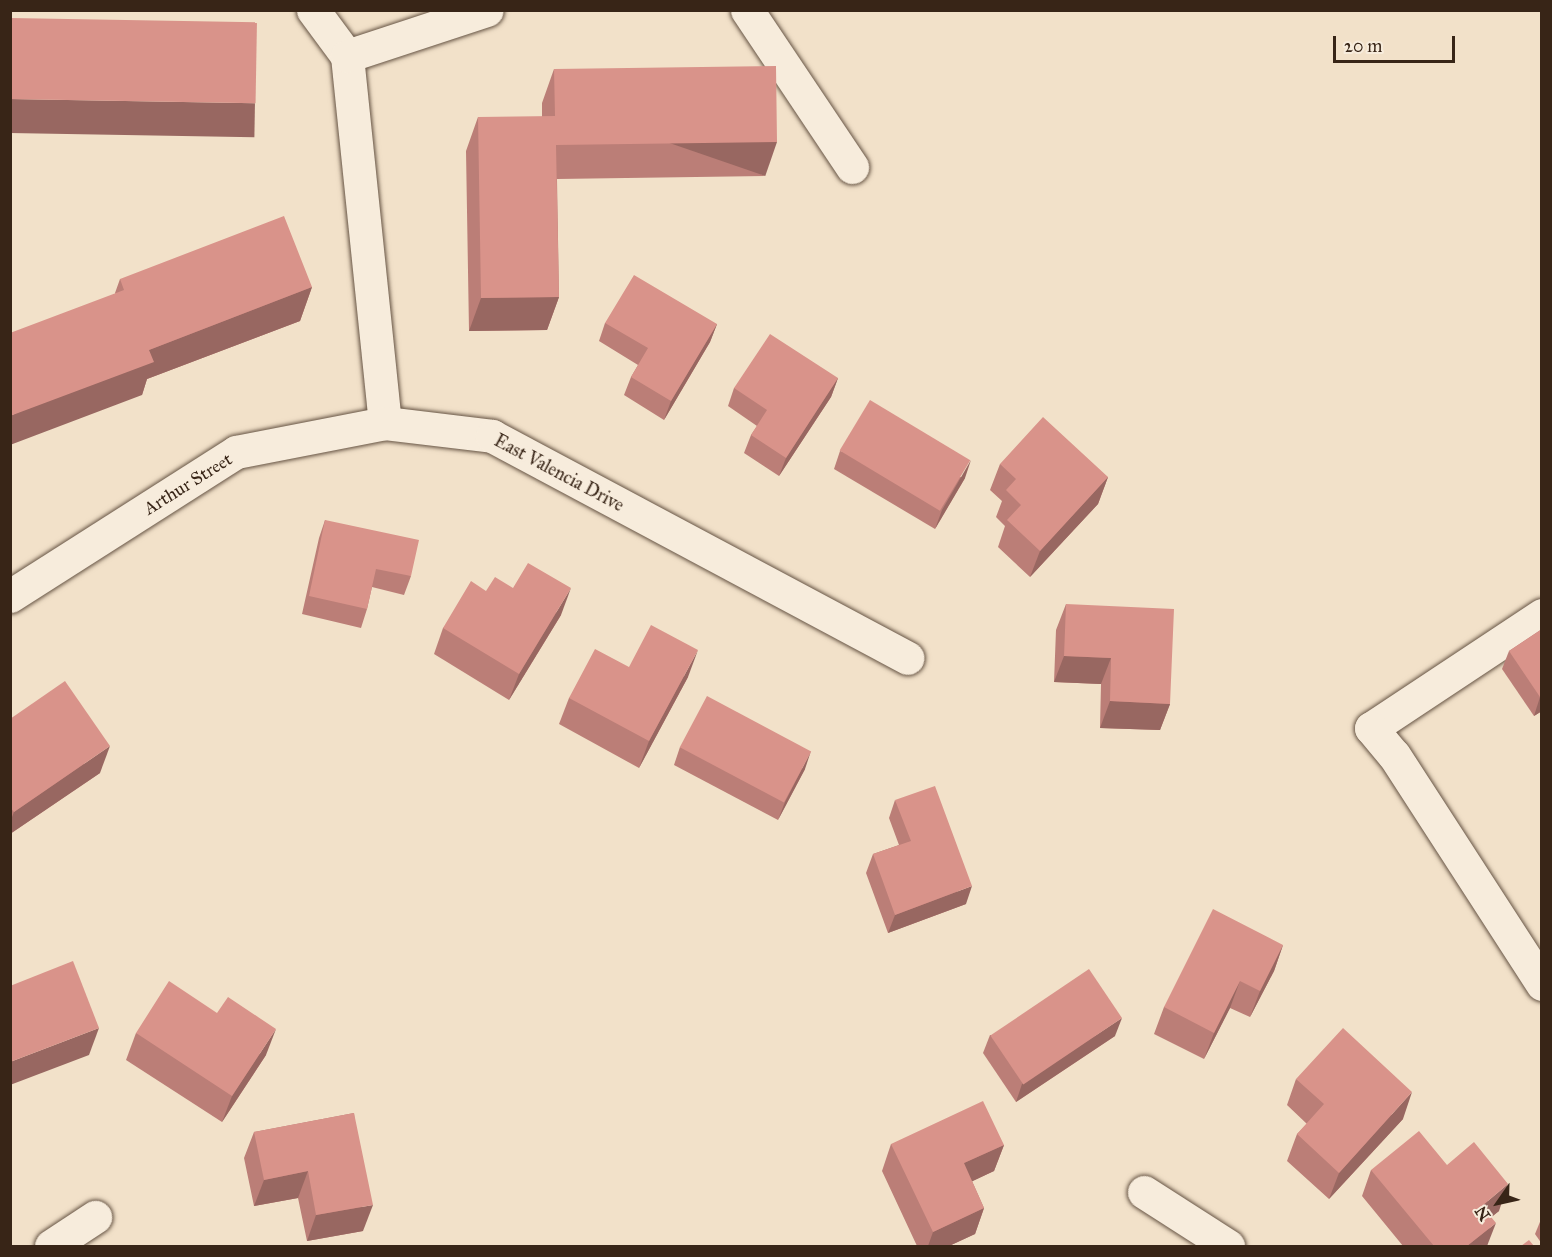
<!DOCTYPE html>
<style>
body{margin:0}
#map{position:relative;width:1552px;height:1257px;overflow:hidden;background:#f2e1c9;font-family:"IM FELL Great Primer",serif}
div>[style]{position:absolute}
.roads{filter:drop-shadow(0 0 2px #665444) drop-shadow(0 0 2px #665444)}
.minor>*{height:33px;margin:-16.5px;padding:0 16.5px;transform-origin:16.5px;border-radius:16.5px;background:#f7ecdc}
.wall>*{inset:0;background:#bb7e77}
.shaded-wall>*{inset:0;background:#986761;transform-origin:0 0}
.building>*{inset:0;background:#d9938a;transform-origin:0 0}
span{translate:-50% -50%;white-space:nowrap;text-align:center;line-height:1.15;-webkit-text-stroke:4.5px #f7ecdc;paint-order:stroke}
.street-label{font-size:18px;color:#382517}
.frame{position:absolute;inset:0;border:12px solid #382517;pointer-events:none}
.north{position:absolute;left:1468px;top:1173px;width:60px;height:60px;-webkit-text-stroke:4px #f7ecdc;paint-order:stroke;rotate:236deg;font-size:16px;font-weight:700;line-height:24px;text-align:center;color:#382517}
.north::after{content:'';display:block;margin:auto;width:21px;height:27px;background:#382517;clip-path:polygon(50% 0,100% 100%,50% 72%,0 100%)}
.scale{position:absolute;left:1333px;top:36px;width:122px;height:27px;box-sizing:border-box;border:3px solid #382517;border-top:0;padding-left:8px;font-size:18px;line-height:21px;white-space:nowrap;color:#382517;-webkit-text-stroke:4px #f7ecdc;paint-order:stroke}
</style>
<div id="map">
<div class="roads">
<div class="minor">
<i style="left:313px;top:10px;width:57px;rotate:53.5deg"></i>
<i style="left:347px;top:56px;width:369px;rotate:84.1deg"></i>
<i style="left:747px;top:10px;width:189px;rotate:56.2deg"></i>
<i style="left:347px;top:56px;width:147px;rotate:-18.2deg"></i>
<i style="left:10px;top:596px;width:268px;rotate:-32.5deg"></i>
<i style="left:236px;top:452px;width:152px;rotate:-11deg"></i>
<i style="left:385px;top:423px;width:108px;rotate:6.9deg"></i>
<i style="left:492px;top:436px;width:471px;rotate:28.1deg"></i>
<i style="left:1542px;top:615px;width:205px;rotate:146.5deg"></i>
<i style="left:1371px;top:728px;width:35px;rotate:50deg"></i>
<i style="left:1394px;top:755px;width:273px;rotate:57.1deg"></i>
<i style="left:1144px;top:1192px;width:100px;rotate:32.7deg"></i>
<i style="left:51px;top:1246px;width:53px;rotate:-33.4deg"></i>
</div>
</div>
<div class="wall">
<i style="clip-path:polygon(554px 69px,765px 176px,557px 179px,559px 297px,547px 330px,469px 331px,466px 151px,478px 117px,542px 117px,542px 103px)"></i>
<i style="clip-path:polygon(120px 279px,312px 287px,300px 321px,147px 379px,142px 395px,115px 293px)"></i>
<i style="clip-path:polygon(605px 323px,717px 324px,710px 342px,664px 420px,624px 395px,631px 377px,638px 365px,599px 341px)"></i>
<i style="clip-path:polygon(838px 378px,831px 397px,779px 476px,744px 453px,751px 435px,757px 426px,728px 406px,734px 388px)"></i>
<i style="clip-path:polygon(840px 451px,965px 478px,935px 529px,834px 469px)"></i>
<i style="clip-path:polygon(1000px 464px,1108px 477px,1098px 504px,1030px 577px,998px 547px,1005px 526px,996px 517px,1002px 501px,990px 490px)"></i>
<i style="clip-path:polygon(325px 520px,411px 576px,404px 595px,372px 587px,367px 609px,361px 628px,302px 614px,319px 538px)"></i>
<i style="clip-path:polygon(513px 588px,561px 615px,509px 700px,434px 654px,443px 628px)"></i>
<i style="clip-path:polygon(1066px 604px,1170px 704px,1160px 730px,1100px 728px,1101px 684px,1054px 682px,1056px 630px)"></i>
<i style="clip-path:polygon(1542px 629px,1542px 711px,1534px 716px,1502px 669px,1509px 651px)"></i>
<i style="clip-path:polygon(629px 667px,688px 677px,639px 768px,559px 724px,569px 698px)"></i>
<i style="clip-path:polygon(10px 719px,100px 773px,10px 834px)"></i>
<i style="clip-path:polygon(680px 747px,805px 769px,778px 820px,674px 765px)"></i>
<i style="clip-path:polygon(895px 800px,966px 904px,888px 933px,866px 873px,873px 854px,899px 845px,889px 818px)"></i>
<i style="clip-path:polygon(1283px 945px,1274px 971px,1250px 1017px,1230px 1008px,1204px 1059px,1154px 1034px,1164px 1007px)"></i>
<i style="clip-path:polygon(136px 1033px,266px 1055px,222px 1122px,126px 1060px)"></i>
<i style="clip-path:polygon(990px 1035px,1115px 1036px,1016px 1102px,983px 1053px)"></i>
<i style="clip-path:polygon(1296px 1079px,1403px 1119px,1329px 1199px,1287px 1161px,1297px 1134px,1307px 1124px,1287px 1105px)"></i>
<i style="clip-path:polygon(354px 1113px,363px 1231px,307px 1241px,298px 1198px,254px 1206px,244px 1158px,254px 1132px)"></i>
<i style="clip-path:polygon(891px 1144px,1004px 1145px,994px 1171px,972px 1181px,984px 1208px,975px 1234px,949px 1246px,917px 1246px,882px 1171px)"></i>
<i style="clip-path:polygon(1447px 1165px,1499px 1211px,1491px 1217px,1487px 1246px,1403px 1246px,1362px 1196px,1371px 1170px)"></i>
<i style="clip-path:polygon(1542px 1217px,1542px 1244px,1535px 1234px)"></i>
</div>
<div class="shaded-wall">
<i style="left:10px;top:99px;width:245px;height:34px;rotate:1deg"></i>
<i style="left:777px;top:142px;width:36px;height:221px;rotate:109deg"></i>
<i style="clip-path:polygon(312px 287px,300px 321px,147px 379px,142px 395px,10px 445px,10px 416px,149px 350px)"></i>
<i style="clip-path:polygon(559px 297px,547px 330px,469px 331px,481px 298px)"></i>
<i style="clip-path:polygon(717px 324px,710px 342px,664px 420px,671px 401px)"></i>
<i style="clip-path:polygon(838px 378px,831px 397px,779px 476px,786px 458px)"></i>
<i style="clip-path:polygon(971px 460px,965px 478px,935px 529px,942px 510px)"></i>
<i style="clip-path:polygon(1108px 477px,1098px 504px,1030px 577px,1040px 551px)"></i>
<i style="clip-path:polygon(571px 588px,561px 615px,509px 700px,519px 674px)"></i>
<i style="clip-path:polygon(698px 650px,688px 677px,639px 768px,649px 741px)"></i>
<i style="clip-path:polygon(1064px 656px,1111px 658px,1101px 684px,1054px 682px)"></i>
<i style="clip-path:polygon(1540px 697px,1542px 697px,1542px 711px,1534px 716px)"></i>
<i style="clip-path:polygon(1110px 701px,1170px 704px,1160px 730px,1100px 728px)"></i>
<i style="clip-path:polygon(110px 746px,100px 773px,10px 834px,10px 822px,14px 812px)"></i>
<i style="clip-path:polygon(811px 751px,805px 769px,778px 820px,785px 802px)"></i>
<i style="clip-path:polygon(972px 886px,966px 904px,888px 933px,895px 915px)"></i>
<i style="clip-path:polygon(1283px 945px,1274px 971px,1250px 1017px,1260px 991px)"></i>
<i style="clip-path:polygon(1240px 981px,1230px 1008px,1204px 1059px,1214px 1033px)"></i>
<i style="clip-path:polygon(1122px 1018px,1115px 1036px,1016px 1102px,1022px 1084px)"></i>
<i style="clip-path:polygon(99px 1028px,89px 1055px,10px 1085px,10px 1062px)"></i>
<i style="clip-path:polygon(276px 1029px,266px 1055px,222px 1122px,232px 1096px)"></i>
<i style="clip-path:polygon(1412px 1092px,1403px 1119px,1329px 1199px,1339px 1173px)"></i>
<i style="clip-path:polygon(1004px 1145px,994px 1171px,954px 1190px,964px 1163px)"></i>
<i style="clip-path:polygon(308px 1171px,298px 1198px,254px 1206px,264px 1180px)"></i>
<i style="clip-path:polygon(1508px 1184px,1499px 1211px,1473px 1232px,1482px 1206px)"></i>
<i style="clip-path:polygon(373px 1205px,363px 1231px,307px 1241px,316px 1215px)"></i>
<i style="clip-path:polygon(984px 1208px,975px 1234px,949px 1246px,928px 1246px,933px 1232px)"></i>
<i style="clip-path:polygon(1496px 1223px,1487px 1246px,1467px 1246px)"></i>
</div>
<div class="building">
<i style="left:10px;top:18px;width:247px;height:81px;rotate:1deg"></i>
<i style="clip-path:polygon(776px 66px,777px 142px,556px 145px,559px 297px,481px 298px,478px 117px,555px 116px,554px 69px)"></i>
<i style="clip-path:polygon(284px 216px,312px 287px,149px 350px,154px 362px,10px 416px,10px 333px,124px 290px,120px 279px)"></i>
<i style="clip-path:polygon(634px 275px,717px 324px,671px 401px,631px 377px,648px 348px,605px 323px)"></i>
<i style="clip-path:polygon(770px 334px,838px 378px,786px 458px,751px 435px,767px 410px,734px 388px)"></i>
<i style="left:870px;top:400px;width:117px;height:59px;rotate:31deg"></i>
<i style="clip-path:polygon(1043px 417px,1108px 477px,1040px 551px,1007px 520px,1021px 505px,1006px 490px,1016px 479px,1000px 464px)"></i>
<i style="clip-path:polygon(325px 520px,419px 540px,411px 576px,376px 569px,367px 609px,309px 596px)"></i>
<i style="clip-path:polygon(528px 563px,571px 588px,519px 674px,443px 628px,471px 581px,486px 591px,495px 577px,513px 588px)"></i>
<i style="clip-path:polygon(1066px 604px,1174px 609px,1170px 704px,1110px 701px,1111px 658px,1064px 656px)"></i>
<i style="clip-path:polygon(651px 625px,698px 650px,649px 741px,569px 698px,595px 649px,629px 667px)"></i>
<i style="clip-path:polygon(1542px 629px,1542px 697px,1540px 697px,1509px 651px)"></i>
<i style="clip-path:polygon(65px 681px,110px 746px,14px 812px,10px 807px,10px 719px)"></i>
<i style="left:707px;top:696px;width:118px;height:58px;rotate:28deg"></i>
<i style="clip-path:polygon(935px 786px,972px 886px,895px 915px,873px 854px,911px 841px,895px 800px)"></i>
<i style="clip-path:polygon(1213px 909px,1283px 945px,1260px 991px,1240px 981px,1214px 1033px,1164px 1007px)"></i>
<i style="clip-path:polygon(73px 961px,99px 1028px,10px 1062px,10px 986px)"></i>
<i style="left:1089px;top:969px;width:59px;height:119px;rotate:56deg"></i>
<i style="clip-path:polygon(169px 981px,217px 1013px,228px 997px,276px 1029px,232px 1096px,136px 1033px)"></i>
<i style="clip-path:polygon(1343px 1028px,1412px 1092px,1339px 1173px,1297px 1134px,1324px 1104px,1296px 1079px)"></i>
<i style="clip-path:polygon(983px 1101px,1004px 1145px,964px 1163px,984px 1208px,933px 1232px,891px 1144px)"></i>
<i style="clip-path:polygon(354px 1113px,373px 1205px,316px 1215px,308px 1171px,264px 1180px,254px 1132px)"></i>
<i style="clip-path:polygon(1419px 1131px,1447px 1165px,1474px 1142px,1508px 1184px,1482px 1206px,1496px 1223px,1467px 1246px,1434px 1246px,1371px 1170px)"></i>
<i style="clip-path:polygon(1529px 1240px,1534px 1246px,1521px 1246px)"></i>
</div>
<div class="street-label">
<span style="left:559px;top:473px;rotate:28deg">East Valencia Drive</span>
<span style="left:188px;top:484px;rotate:-32deg">Arthur Street</span>
</div>
<div class="frame"></div>
<div class="north">N</div>
<div class="scale">20 m</div>
</div>
